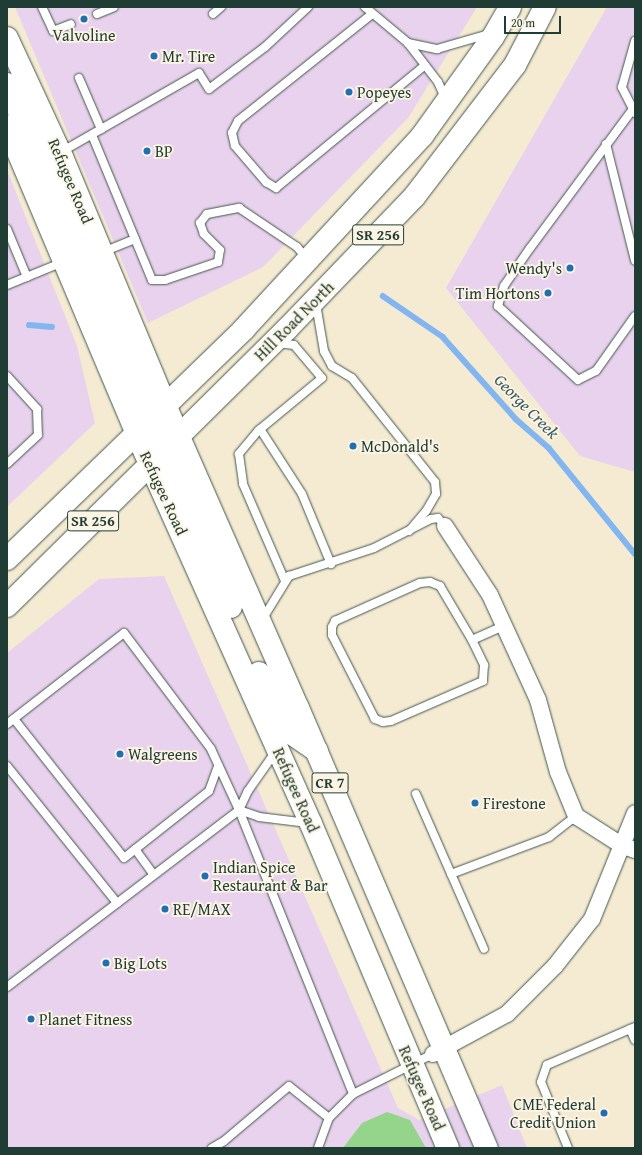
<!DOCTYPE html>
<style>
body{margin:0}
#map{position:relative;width:642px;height:1155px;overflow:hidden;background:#f5ebd3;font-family:"Gentium Book Plus",serif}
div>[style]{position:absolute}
.built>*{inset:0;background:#e9d2ed}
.green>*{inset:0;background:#95d58b}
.stream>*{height:5.5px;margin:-2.75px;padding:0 2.75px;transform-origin:2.75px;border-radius:2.75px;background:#83b6f0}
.roads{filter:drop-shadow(0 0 1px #3f574c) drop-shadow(0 0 1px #3f574c)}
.lane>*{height:8px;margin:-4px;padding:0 4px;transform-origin:4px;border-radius:4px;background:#fff}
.street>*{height:16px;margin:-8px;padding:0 8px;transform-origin:8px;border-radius:8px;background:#fff}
.secondary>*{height:22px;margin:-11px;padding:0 11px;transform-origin:11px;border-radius:11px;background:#fff}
.primary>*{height:22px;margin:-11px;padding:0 11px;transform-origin:11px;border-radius:11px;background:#fff}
.highway>*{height:22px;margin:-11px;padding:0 11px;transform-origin:11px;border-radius:11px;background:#fff}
.dots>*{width:11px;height:11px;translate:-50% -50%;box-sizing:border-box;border:2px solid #fcf5e5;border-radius:50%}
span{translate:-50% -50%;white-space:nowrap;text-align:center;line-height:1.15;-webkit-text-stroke:3.5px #fcf5e5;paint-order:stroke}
.shield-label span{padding:1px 3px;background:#fcf5e5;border:1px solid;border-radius:3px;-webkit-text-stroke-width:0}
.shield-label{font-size:15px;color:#1f3d34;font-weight:700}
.poi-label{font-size:16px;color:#1f3d34}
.left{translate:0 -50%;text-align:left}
.right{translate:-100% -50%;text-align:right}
.street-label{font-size:16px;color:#1f3d34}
.water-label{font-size:17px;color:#385b63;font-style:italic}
.frame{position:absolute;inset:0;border:8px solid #1f3d34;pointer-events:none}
.scale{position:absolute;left:504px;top:16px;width:57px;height:18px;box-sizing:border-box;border:2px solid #1f3d34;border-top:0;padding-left:5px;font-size:12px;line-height:14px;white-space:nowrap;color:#1f3d34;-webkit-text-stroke:3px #fcf5e5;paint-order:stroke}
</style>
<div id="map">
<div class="built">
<i style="clip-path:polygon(15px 7px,477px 7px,408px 118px,263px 267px,148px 323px)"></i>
<i style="clip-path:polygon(607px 7px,635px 7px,635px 472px,580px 456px,446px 288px)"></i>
<i style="clip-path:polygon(7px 170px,77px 346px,95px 423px,7px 507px)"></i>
<i style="clip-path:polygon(164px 576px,398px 1108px,419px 1120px,502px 1085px,527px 1148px,7px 1148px,7px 653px,99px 579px)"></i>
</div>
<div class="green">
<i style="clip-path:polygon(387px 1112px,410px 1120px,426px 1148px,343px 1148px,362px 1123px)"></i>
</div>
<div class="stream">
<i style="left:383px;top:296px;width:73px;rotate:34.3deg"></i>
<i style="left:443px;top:337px;width:110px;rotate:48.3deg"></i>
<i style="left:516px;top:419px;width:44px;rotate:41.3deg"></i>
<i style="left:549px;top:448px;width:136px;rotate:50.9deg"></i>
<i style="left:29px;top:325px;width:23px;rotate:5deg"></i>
</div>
<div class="roads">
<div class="lane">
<i style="left:42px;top:7px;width:26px;rotate:65deg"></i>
<i style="left:53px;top:31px;width:19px;rotate:-21deg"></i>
<i style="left:365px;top:7px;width:56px;rotate:39.9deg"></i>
<i style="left:408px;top:43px;width:49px;rotate:52.4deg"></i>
<i style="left:438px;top:82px;width:20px;rotate:66deg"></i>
<i style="left:97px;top:14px;width:18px;rotate:-22deg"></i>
<i style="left:213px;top:14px;width:11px;rotate:-41deg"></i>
<i style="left:372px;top:14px;width:171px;rotate:141.4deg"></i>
<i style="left:238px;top:121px;width:13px;rotate:117deg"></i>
<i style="left:232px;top:133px;width:13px;rotate:77deg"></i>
<i style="left:235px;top:146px;width:48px;rotate:49.3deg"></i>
<i style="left:266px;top:182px;width:12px;rotate:31deg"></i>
<i style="left:276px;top:188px;width:193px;rotate:-39.5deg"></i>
<i style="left:408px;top:43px;width:30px;rotate:12deg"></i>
<i style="left:437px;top:49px;width:54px;rotate:-16.1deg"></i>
<i style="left:79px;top:78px;width:56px;rotate:66.7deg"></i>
<i style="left:633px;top:109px;width:173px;rotate:126.5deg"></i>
<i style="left:530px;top:248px;width:46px;rotate:124.4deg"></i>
<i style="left:504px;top:286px;width:21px;rotate:107deg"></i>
<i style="left:498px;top:306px;width:109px;rotate:42.8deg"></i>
<i style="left:578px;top:380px;width:20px;rotate:-27deg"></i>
<i style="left:596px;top:371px;width:67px;rotate:-54.7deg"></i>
<i style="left:635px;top:113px;width:29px;rotate:-117deg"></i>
<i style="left:622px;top:87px;width:48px;rotate:-74.2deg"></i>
<i style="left:92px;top:135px;width:113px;rotate:67.5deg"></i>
<i style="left:135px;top:239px;width:35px;rotate:158deg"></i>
<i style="left:606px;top:144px;width:120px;rotate:76deg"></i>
<i style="left:61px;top:152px;width:159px;rotate:-29.8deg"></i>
<i style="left:199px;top:73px;width:19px;rotate:58deg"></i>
<i style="left:209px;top:89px;width:70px;rotate:-36.9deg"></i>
<i style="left:265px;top:47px;width:59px;rotate:-42.9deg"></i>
<i style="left:7px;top:229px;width:52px;rotate:67.4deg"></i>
<i style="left:135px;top:239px;width:44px;rotate:67.5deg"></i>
<i style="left:152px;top:280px;width:13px"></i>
<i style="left:165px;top:280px;width:56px;rotate:-18.8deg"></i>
<i style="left:218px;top:262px;width:12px;rotate:-81deg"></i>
<i style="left:220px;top:250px;width:23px;rotate:-135deg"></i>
<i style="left:204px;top:234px;width:12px;rotate:-110deg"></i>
<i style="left:200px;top:223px;width:11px;rotate:-52deg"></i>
<i style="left:207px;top:214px;width:33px;rotate:-11deg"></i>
<i style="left:239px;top:208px;width:70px;rotate:33.9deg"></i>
<i style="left:297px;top:247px;width:16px;rotate:50deg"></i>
<i style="left:7px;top:285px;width:61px;rotate:-22.3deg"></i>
<i style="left:316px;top:304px;width:48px;rotate:80.3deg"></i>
<i style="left:324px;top:351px;width:17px;rotate:62deg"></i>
<i style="left:332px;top:366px;width:23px;rotate:31deg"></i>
<i style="left:352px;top:378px;width:133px;rotate:51.4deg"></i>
<i style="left:435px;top:482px;width:12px;rotate:85deg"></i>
<i style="left:436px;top:494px;width:20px;rotate:120deg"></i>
<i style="left:426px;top:511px;width:26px;rotate:130deg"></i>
<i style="left:278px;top:343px;width:16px;rotate:7deg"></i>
<i style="left:294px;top:345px;width:43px;rotate:49.7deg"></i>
<i style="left:322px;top:378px;width:83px;rotate:140.4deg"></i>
<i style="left:258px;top:431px;width:30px;rotate:130deg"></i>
<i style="left:239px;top:454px;width:30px;rotate:82deg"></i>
<i style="left:243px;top:484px;width:106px;rotate:66.6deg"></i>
<i style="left:7px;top:376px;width:45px;rotate:47.7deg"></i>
<i style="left:37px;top:409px;width:26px;rotate:88deg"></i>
<i style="left:38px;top:435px;width:42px;rotate:136.9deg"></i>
<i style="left:260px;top:429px;width:77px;rotate:57.1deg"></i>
<i style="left:302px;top:494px;width:76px;rotate:67.5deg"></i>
<i style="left:262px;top:620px;width:52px;rotate:-58.5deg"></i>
<i style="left:289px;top:576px;width:89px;rotate:-18.2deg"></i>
<i style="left:374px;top:548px;width:64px;rotate:-27deg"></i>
<i style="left:431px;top:519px;width:7px;rotate:-8deg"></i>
<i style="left:438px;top:518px;width:11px;rotate:49deg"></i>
<i style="left:472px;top:640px;width:28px;rotate:64deg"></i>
<i style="left:484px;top:665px;width:16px;rotate:94deg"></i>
<i style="left:483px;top:681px;width:100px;rotate:156.5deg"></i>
<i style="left:391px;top:721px;width:8px;rotate:173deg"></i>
<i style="left:383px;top:722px;width:9px;rotate:-159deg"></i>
<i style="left:375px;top:719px;width:94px;rotate:-117.1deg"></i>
<i style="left:332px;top:635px;width:8px;rotate:-90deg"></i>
<i style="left:332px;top:627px;width:7px;rotate:-63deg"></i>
<i style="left:335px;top:621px;width:93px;rotate:-24.1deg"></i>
<i style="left:420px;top:583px;width:10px;rotate:-6deg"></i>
<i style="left:430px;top:582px;width:11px;rotate:22deg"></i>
<i style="left:440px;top:586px;width:63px;rotate:59.3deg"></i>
<i style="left:472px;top:640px;width:35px;rotate:-24deg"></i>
<i style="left:14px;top:719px;width:177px;rotate:51.6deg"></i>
<i style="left:124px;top:858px;width:108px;rotate:-38.2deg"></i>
<i style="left:209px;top:791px;width:27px;rotate:-70deg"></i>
<i style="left:7px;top:724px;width:148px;rotate:-37.9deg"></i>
<i style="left:124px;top:633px;width:145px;rotate:53.1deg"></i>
<i style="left:211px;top:749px;width:67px;rotate:65.3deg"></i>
<i style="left:239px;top:810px;width:306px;rotate:68.1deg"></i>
<i style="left:7px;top:766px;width:176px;rotate:51.2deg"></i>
<i style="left:416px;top:794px;width:169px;rotate:66.3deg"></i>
<i style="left:239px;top:810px;width:21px;rotate:19deg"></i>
<i style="left:259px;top:817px;width:49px;rotate:7deg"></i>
<i style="left:135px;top:849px;width:32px;rotate:54deg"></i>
<i style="left:451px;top:874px;width:105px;rotate:-20.7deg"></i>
<i style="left:549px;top:837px;width:34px;rotate:-38deg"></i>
<i style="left:7px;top:987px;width:292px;rotate:-37.3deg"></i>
<i style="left:239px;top:810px;width:21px;rotate:-65deg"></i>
<i style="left:248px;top:791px;width:49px;rotate:-55deg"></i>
<i style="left:630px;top:1029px;width:12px;rotate:66deg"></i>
<i style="left:212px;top:1148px;width:14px;rotate:-30deg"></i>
<i style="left:224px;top:1141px;width:85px;rotate:-40.2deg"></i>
<i style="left:289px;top:1086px;width:51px;rotate:38.7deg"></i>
<i style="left:318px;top:1148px;width:32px;rotate:-70deg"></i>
<i style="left:329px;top:1118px;width:34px;rotate:-45deg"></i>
<i style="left:353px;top:1094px;width:89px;rotate:-26.6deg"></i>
<i style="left:568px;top:1148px;width:71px;rotate:-112.2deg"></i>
<i style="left:541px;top:1082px;width:18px;rotate:-71deg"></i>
<i style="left:547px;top:1065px;width:96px;rotate:-23.4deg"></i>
</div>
<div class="street">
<i style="left:445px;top:526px;width:82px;rotate:56.9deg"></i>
<i style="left:490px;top:595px;width:115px;rotate:65.4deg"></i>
<i style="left:538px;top:700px;width:75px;rotate:74.5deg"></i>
<i style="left:558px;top:772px;width:48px;rotate:67.8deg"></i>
<i style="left:576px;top:816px;width:56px;rotate:32.6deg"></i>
<i style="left:623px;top:846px;width:13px;rotate:18deg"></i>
<i style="left:433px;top:1054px;width:84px;rotate:-28.4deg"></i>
<i style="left:507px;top:1014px;width:68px;rotate:-45deg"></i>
<i style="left:555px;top:966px;width:60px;rotate:-51.8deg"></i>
<i style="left:592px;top:919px;width:114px;rotate:-67.9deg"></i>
</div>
<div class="secondary">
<i style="left:7px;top:38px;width:131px;rotate:65.2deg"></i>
<i style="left:62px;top:157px;width:284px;rotate:67.4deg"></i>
<i style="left:7px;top:84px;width:365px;rotate:66.4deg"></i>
<i style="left:153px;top:418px;width:16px;rotate:60deg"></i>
<i style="left:161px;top:432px;width:17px;rotate:13deg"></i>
<i style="left:7px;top:126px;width:347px;rotate:67.1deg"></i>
</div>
<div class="primary">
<i style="left:171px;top:419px;width:316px;rotate:66.3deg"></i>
<i style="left:298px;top:708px;width:479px;rotate:66.8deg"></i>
<i style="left:153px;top:438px;width:16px;rotate:43deg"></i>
<i style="left:165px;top:449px;width:171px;rotate:67.3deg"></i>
<i style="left:142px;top:446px;width:414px;rotate:65.9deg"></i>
<i style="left:311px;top:824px;width:352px;rotate:67.1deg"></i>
<i style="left:259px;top:673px;width:69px;rotate:61.6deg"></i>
<i style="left:292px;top:734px;width:30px;rotate:34deg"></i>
</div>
<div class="highway">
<i style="left:7px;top:559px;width:330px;rotate:-44.1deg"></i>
<i style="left:244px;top:329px;width:263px;rotate:-47.3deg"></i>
<i style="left:422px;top:136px;width:122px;rotate:-54.4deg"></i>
<i style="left:493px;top:37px;width:34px;rotate:-60deg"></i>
<i style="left:7px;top:606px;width:394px;rotate:-44.7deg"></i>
<i style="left:287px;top:329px;width:183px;rotate:-46.1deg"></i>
<i style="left:414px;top:197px;width:166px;rotate:-52.6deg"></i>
<i style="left:515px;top:65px;width:65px;rotate:-62.7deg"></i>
</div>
</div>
<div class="dots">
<i style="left:84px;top:19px;background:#1f6fb2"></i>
<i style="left:154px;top:56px;background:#1f6fb2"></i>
<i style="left:349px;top:92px;background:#1f6fb2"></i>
<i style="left:147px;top:151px;background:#1f6fb2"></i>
<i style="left:570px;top:268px;background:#1f6fb2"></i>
<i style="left:548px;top:293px;background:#1f6fb2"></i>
<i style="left:353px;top:446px;background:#1f6fb2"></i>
<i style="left:120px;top:754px;background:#1f6fb2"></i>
<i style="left:475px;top:803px;background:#1f6fb2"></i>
<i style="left:205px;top:876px;background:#1f6fb2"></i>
<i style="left:165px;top:909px;background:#1f6fb2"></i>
<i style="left:106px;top:963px;background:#1f6fb2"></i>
<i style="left:31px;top:1019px;background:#1f6fb2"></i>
<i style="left:604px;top:1113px;background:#1f6fb2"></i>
</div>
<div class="shield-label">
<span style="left:378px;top:235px">SR 256</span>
<span style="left:93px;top:521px">SR 256</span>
<span style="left:330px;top:783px">CR 7</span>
</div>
<div class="poi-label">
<span style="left:84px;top:35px">Valvoline</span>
<span class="left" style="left:162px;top:56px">Mr. Tire</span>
<span class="left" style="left:357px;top:92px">Popeyes</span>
<span class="left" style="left:155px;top:151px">BP</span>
<span class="right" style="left:562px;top:268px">Wendy's</span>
<span class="right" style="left:540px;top:293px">Tim Hortons</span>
<span class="left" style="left:361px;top:446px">McDonald's</span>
<span class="left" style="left:128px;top:754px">Walgreens</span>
<span class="left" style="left:483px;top:803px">Firestone</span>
<span class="left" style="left:213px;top:876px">Indian Spice<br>Restaurant &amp; Bar</span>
<span class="left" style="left:173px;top:909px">RE/MAX</span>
<span class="left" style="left:114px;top:963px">Big Lots</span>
<span class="left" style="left:39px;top:1019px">Planet Fitness</span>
<span class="right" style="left:596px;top:1113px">CME Federal<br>Credit Union</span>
</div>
<div class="street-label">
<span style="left:71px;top:181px;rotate:67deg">Refugee Road</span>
<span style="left:294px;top:321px;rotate:-45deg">Hill Road North</span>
<span style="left:164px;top:493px;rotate:65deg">Refugee Road</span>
<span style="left:296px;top:790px;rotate:66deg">Refugee Road</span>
<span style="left:422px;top:1088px;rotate:66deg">Refugee Road</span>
</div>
<div class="water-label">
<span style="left:527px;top:406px;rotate:45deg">George Creek</span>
</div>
<div class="frame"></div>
<div class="scale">20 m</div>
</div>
